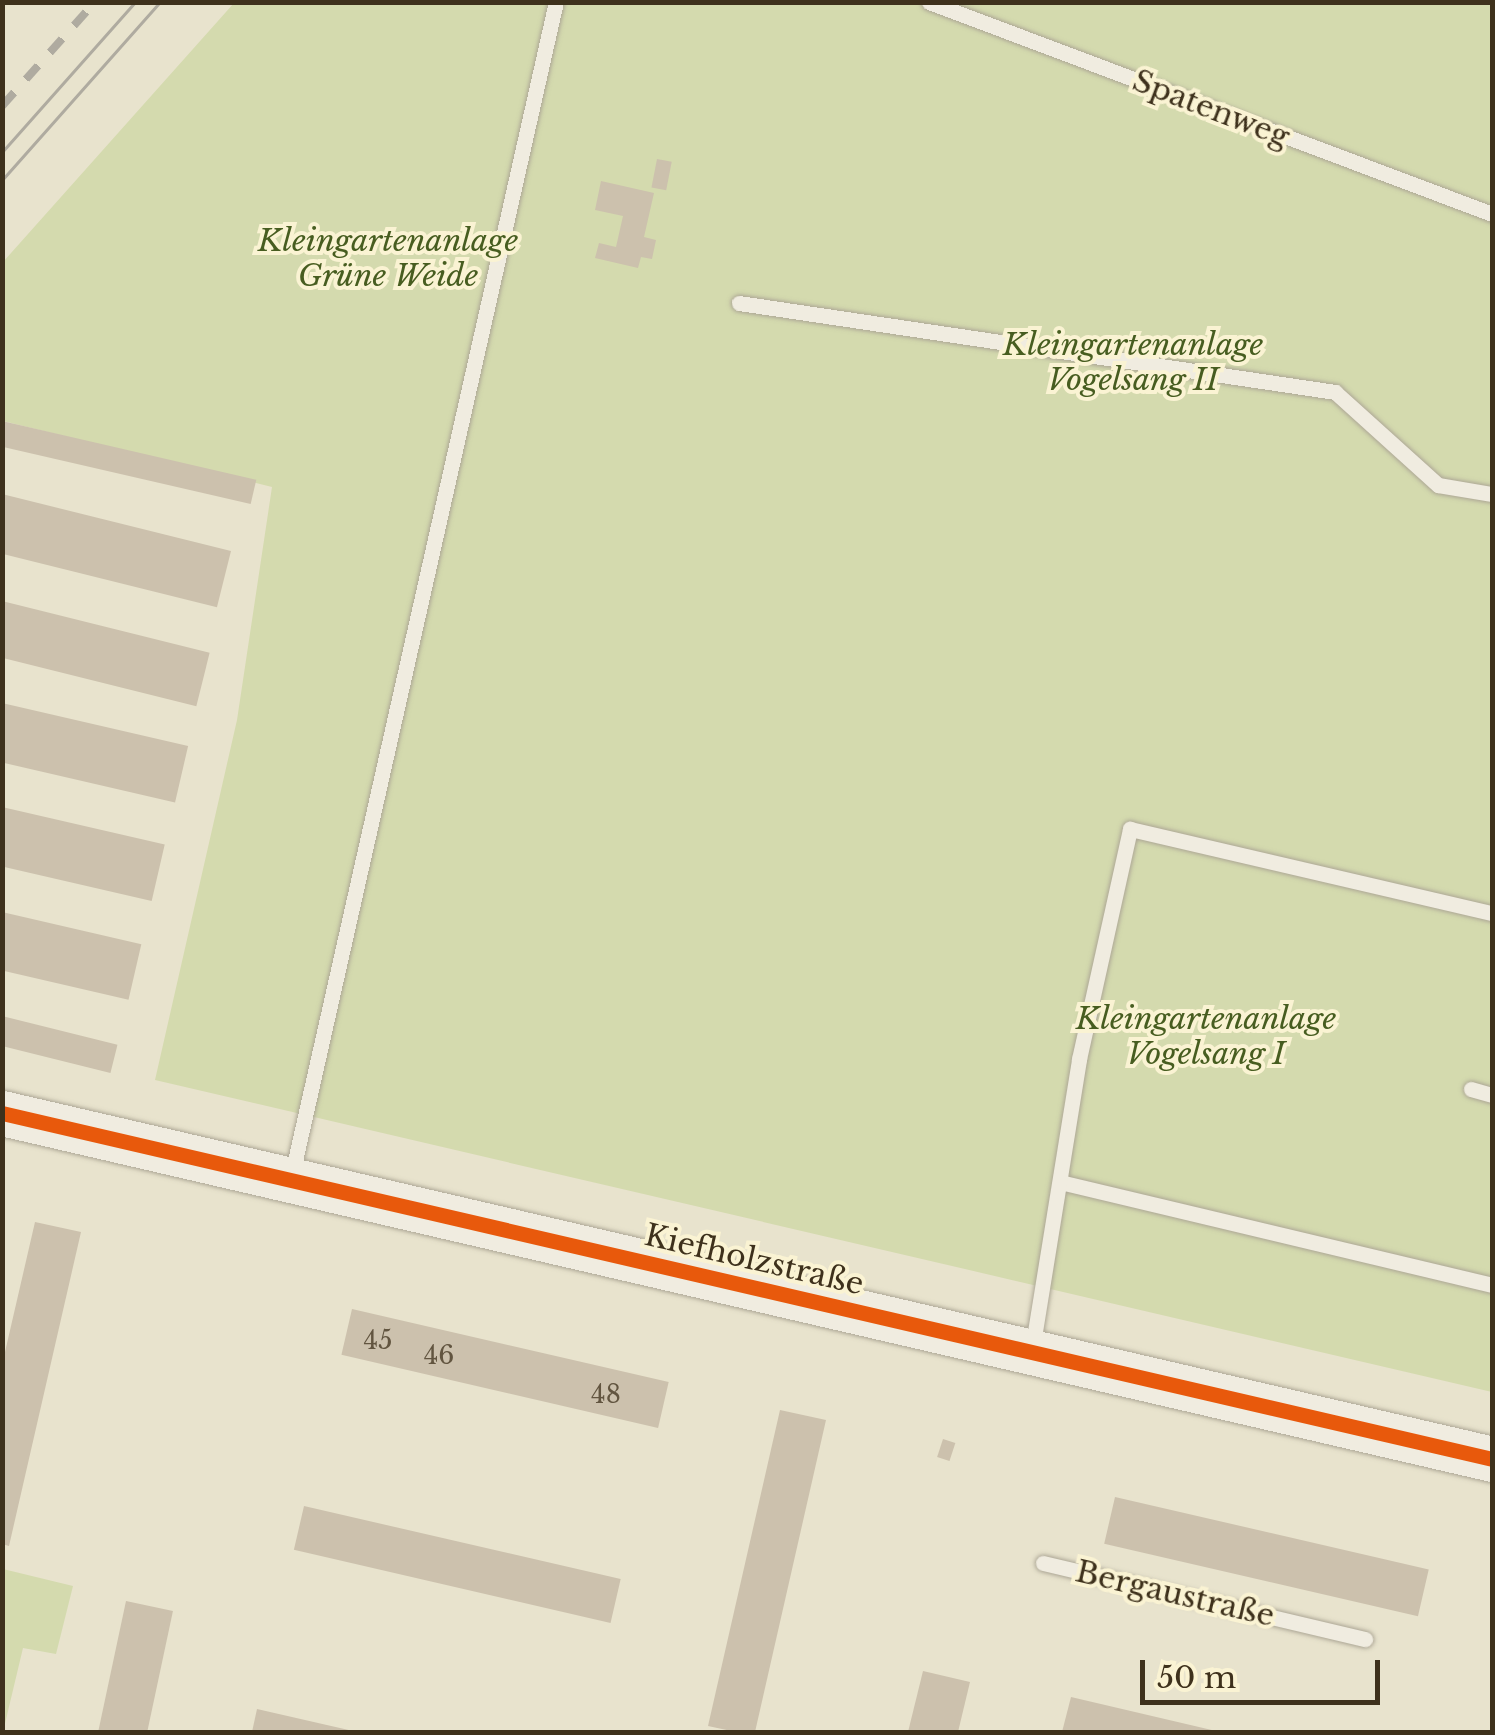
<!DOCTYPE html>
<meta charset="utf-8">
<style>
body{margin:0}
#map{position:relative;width:1495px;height:1735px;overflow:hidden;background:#e8e3cd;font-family:"Libre Baskerville",serif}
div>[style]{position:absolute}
.green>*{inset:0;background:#d4daae}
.building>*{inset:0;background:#ccc1ad;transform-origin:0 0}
.roads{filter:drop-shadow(0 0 2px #ada796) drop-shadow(0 0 2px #ada796)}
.lane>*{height:15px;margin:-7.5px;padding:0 7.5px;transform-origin:7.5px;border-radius:7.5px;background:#f0ece0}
.secondary>*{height:45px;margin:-22.5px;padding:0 22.5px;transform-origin:22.5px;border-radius:22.5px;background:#f0ece0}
.tram>*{height:2.5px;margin:-1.25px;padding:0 1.25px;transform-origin:1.25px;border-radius:1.25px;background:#afaba0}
.rail>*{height:8px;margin-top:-4px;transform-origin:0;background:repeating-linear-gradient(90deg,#afaba0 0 18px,transparent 0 36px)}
.cycleway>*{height:15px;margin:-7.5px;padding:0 7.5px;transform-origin:7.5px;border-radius:7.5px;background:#e8590c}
span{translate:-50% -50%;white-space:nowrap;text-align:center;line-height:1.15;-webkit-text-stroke:8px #faf3d3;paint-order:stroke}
.number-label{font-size:25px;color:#625540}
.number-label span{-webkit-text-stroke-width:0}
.street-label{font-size:30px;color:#3e311c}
.park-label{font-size:30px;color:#475d20;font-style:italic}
.frame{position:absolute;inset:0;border:5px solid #3e311c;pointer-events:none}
.scale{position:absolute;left:1140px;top:1660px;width:240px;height:45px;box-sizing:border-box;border:5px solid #3e311c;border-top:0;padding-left:12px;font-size:30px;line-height:35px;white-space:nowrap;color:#3e311c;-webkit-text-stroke:8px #faf3d3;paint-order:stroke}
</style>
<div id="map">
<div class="green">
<i style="clip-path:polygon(234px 3px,1492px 3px,1492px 1392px,155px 1080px,237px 720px,272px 487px,3px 421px,3px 262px)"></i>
<i style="clip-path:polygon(3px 1569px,73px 1586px,56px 1654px,23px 1648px,3px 1732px)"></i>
</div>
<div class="building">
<i style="left:657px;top:159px;width:15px;height:29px;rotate:11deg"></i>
<i style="clip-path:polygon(601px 181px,654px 193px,644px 237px,656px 240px,652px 259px,641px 257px,638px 268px,595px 258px,599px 243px,616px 247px,623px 216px,595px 210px)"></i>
<i style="left:2px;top:421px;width:261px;height:25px;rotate:13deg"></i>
<i style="left:2px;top:494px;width:236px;height:58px;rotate:14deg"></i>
<i style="left:2px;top:601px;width:214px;height:55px;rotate:14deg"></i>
<i style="left:2px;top:703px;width:191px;height:58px;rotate:13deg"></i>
<i style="left:2px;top:807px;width:167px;height:58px;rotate:13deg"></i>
<i style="left:2px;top:912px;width:143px;height:57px;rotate:13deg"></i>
<i style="left:2px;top:1016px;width:119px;height:29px;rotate:14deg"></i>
<i style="clip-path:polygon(35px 1222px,81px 1232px,9px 1546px,2px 1544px,2px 1365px)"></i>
<i style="left:352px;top:1309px;width:325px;height:47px;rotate:13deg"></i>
<i style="clip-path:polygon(780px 1410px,826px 1420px,755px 1732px,736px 1732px,708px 1726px)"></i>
<i style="left:943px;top:1439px;width:13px;height:19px;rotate:18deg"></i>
<i style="left:1115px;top:1497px;width:322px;height:48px;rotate:13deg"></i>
<i style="left:304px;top:1506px;width:325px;height:45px;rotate:13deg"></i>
<i style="left:126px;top:1601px;width:48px;height:135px;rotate:12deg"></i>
<i style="clip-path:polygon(923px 1671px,970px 1682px,958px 1732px,908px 1732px)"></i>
<i style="clip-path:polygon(1071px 1697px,1216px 1731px,1216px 1732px,1062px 1732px)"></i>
<i style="clip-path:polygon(257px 1709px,353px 1731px,353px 1732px,252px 1732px)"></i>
</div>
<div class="roads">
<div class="lane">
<i style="left:929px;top:2px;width:602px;rotate:20.63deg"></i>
<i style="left:739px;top:303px;width:603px;rotate:8.49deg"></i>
<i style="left:1335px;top:392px;width:139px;rotate:42.1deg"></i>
<i style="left:1438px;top:485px;width:55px;rotate:9.5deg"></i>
<i style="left:1471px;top:1089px;width:22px;rotate:16deg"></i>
<i style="left:292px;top:1174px;width:1201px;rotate:-77.31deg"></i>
<i style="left:1060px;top:1182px;width:444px;rotate:13.4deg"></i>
<i style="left:1032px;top:1350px;width:295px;rotate:-80.8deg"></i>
<i style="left:1079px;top:1059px;width:236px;rotate:-77.5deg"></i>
<i style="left:1130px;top:829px;width:372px;rotate:13.1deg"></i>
<i style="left:1043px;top:1563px;width:331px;rotate:13.3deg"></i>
</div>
<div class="secondary">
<i style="left:2px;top:1113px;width:1530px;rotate:13.07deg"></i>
</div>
</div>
<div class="tram">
<i style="left:2px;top:152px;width:200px;rotate:-48.4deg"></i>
<i style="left:2px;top:180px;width:238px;rotate:-48.4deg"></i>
</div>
<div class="rail">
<i style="left:2px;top:106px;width:140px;rotate:-48.2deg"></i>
</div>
<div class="cycleway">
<i style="left:2px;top:1113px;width:1530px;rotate:13.07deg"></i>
</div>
<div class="number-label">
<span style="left:378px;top:1341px">45</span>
<span style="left:439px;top:1356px">46</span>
<span style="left:606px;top:1395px">48</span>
</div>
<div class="street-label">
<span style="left:1211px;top:109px;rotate:21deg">Spatenweg</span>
<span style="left:754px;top:1260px;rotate:13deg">Kiefholzstraße</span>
<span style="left:1175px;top:1594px;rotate:13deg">Bergaustraße</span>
</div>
<div class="park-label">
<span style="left:388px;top:258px">Kleingartenanlage<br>Grüne Weide</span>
<span style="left:1133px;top:362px">Kleingartenanlage<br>Vogelsang II</span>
<span style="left:1206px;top:1036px">Kleingartenanlage<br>Vogelsang I</span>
</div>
<div class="frame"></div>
<div class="scale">50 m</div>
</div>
